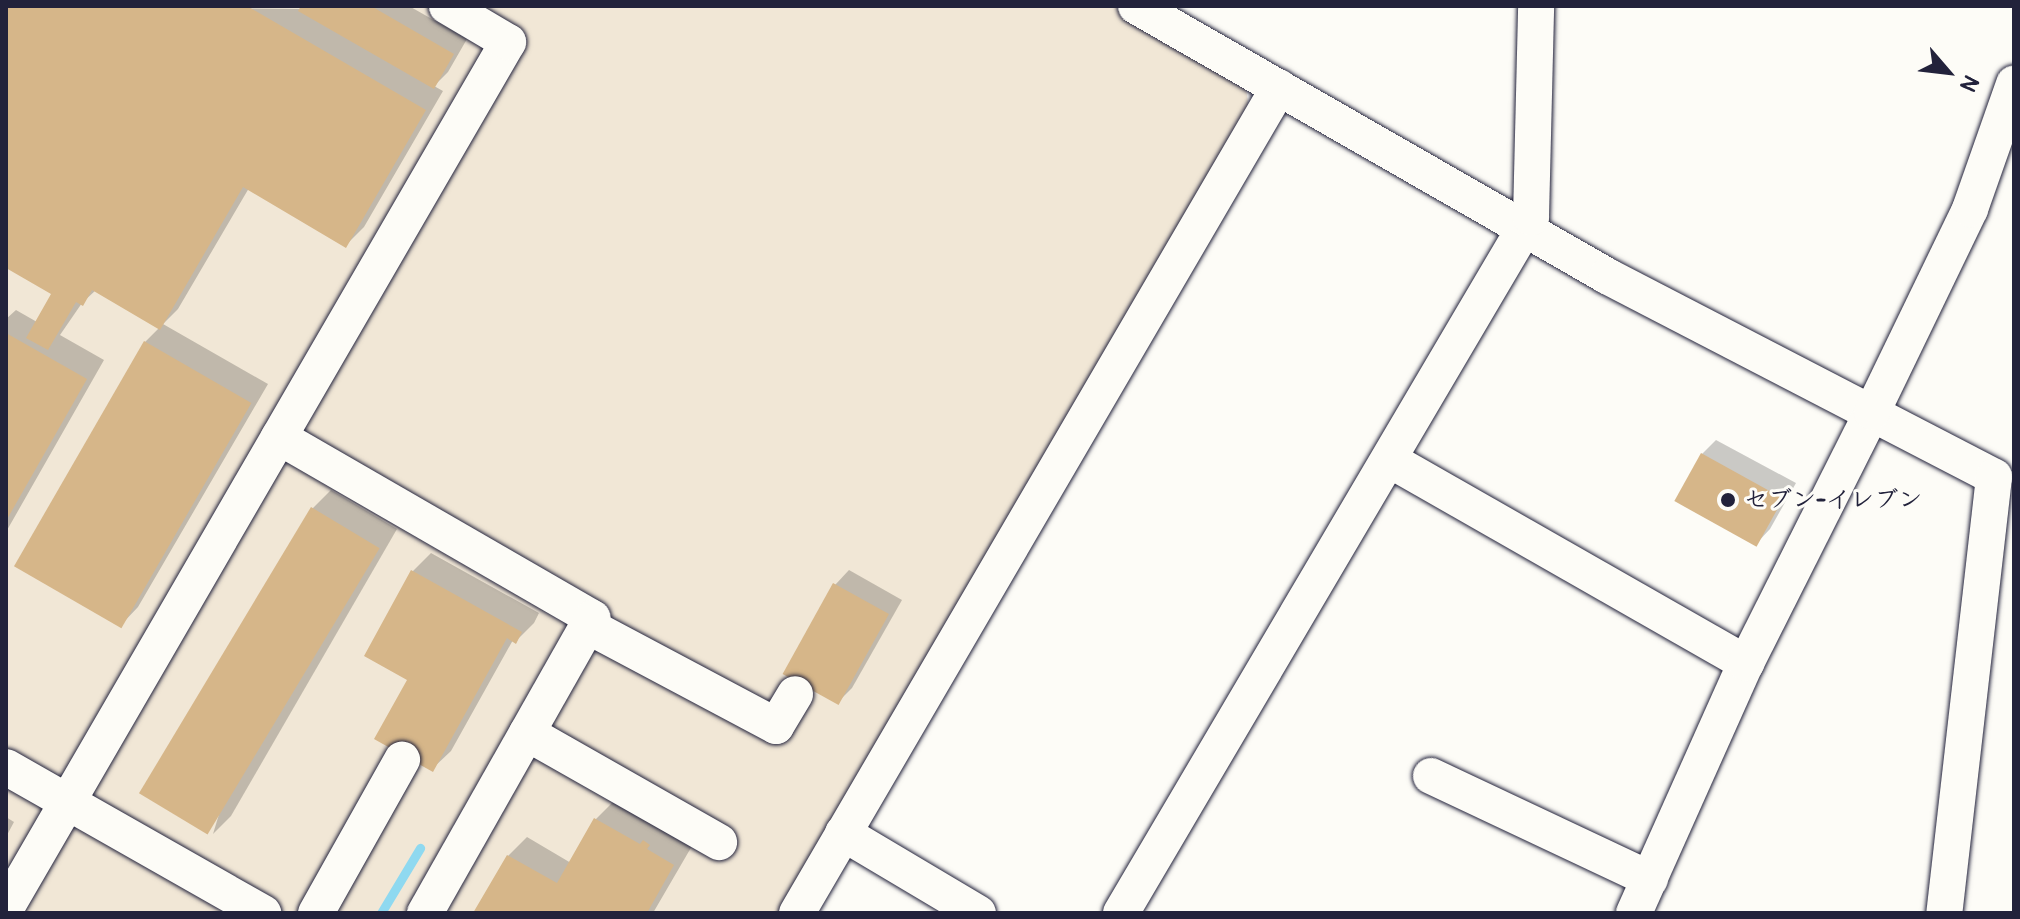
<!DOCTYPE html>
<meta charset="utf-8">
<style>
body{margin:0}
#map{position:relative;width:2020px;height:919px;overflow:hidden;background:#fdfcf7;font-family:Pangolin,"Klee One",sans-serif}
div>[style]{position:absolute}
.built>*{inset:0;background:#f1e7d6}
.shadow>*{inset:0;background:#0003}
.stream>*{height:9px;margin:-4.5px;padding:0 4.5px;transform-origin:4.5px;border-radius:4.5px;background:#8fd9f0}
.building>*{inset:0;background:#d6b689;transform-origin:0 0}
.roads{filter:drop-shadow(0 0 2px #22223b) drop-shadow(0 0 2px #22223b)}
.minor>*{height:36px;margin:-18px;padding:0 18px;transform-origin:18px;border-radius:18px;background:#fdfcf7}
.dots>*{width:22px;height:22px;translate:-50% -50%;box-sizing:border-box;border:4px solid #fdfcf7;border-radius:50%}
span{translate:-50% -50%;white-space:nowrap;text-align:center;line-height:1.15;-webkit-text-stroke:6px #fdfcf7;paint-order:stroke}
.poi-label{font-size:24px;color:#22223b;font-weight:700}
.left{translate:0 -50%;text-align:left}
.frame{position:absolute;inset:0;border:8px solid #22223b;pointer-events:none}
.north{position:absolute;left:1908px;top:32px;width:80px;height:80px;-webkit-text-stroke:6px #fdfcf7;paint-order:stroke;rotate:118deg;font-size:22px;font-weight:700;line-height:32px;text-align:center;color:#22223b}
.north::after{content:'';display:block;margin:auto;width:28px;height:36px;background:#22223b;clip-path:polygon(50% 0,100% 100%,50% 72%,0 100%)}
</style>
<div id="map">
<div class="built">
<i style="clip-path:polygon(6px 6px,1113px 6px,1245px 81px,1249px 110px,780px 913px,6px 913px)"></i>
</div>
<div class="shadow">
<i style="clip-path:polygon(6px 6px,302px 9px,409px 6px,467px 39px,448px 72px,434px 86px,443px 91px,364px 227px,346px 245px,249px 188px,178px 309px,163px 324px,268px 384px,138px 607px,120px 626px,145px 342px,160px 327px,96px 290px,82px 303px,60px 335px,104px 360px,6px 532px,6px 319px,16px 310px,37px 322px,54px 294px,6px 266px)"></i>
<i style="clip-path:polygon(1716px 440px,1796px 483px,1770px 529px,1756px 544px,1702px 454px)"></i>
<i style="clip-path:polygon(331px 490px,397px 529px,231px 816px,213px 834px,312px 509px)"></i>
<i style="clip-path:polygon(431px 553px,539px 613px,534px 623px,516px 641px,513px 640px,451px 751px,432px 769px,410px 679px,413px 571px)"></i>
<i style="clip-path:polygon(849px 570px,902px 600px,852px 688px,837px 703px,835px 585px)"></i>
<i style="clip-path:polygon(614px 801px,692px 846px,653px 913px,476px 913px,508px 856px,527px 837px,571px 863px,596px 819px)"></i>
<i style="clip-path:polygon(6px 817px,14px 822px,6px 837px)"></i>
</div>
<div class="stream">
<i style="left:381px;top:913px;width:76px;rotate:-59deg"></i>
</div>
<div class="building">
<i style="clip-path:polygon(6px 6px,247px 6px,426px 110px,346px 248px,243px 187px,160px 330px,92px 290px,83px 306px,76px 302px,48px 350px,26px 338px,51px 294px,6px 268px)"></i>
<i style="clip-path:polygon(301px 6px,371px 6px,454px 54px,434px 89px,298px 11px)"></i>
<i style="clip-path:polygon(6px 333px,87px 379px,6px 521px)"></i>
<i style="left:144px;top:341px;width:124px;height:260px;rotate:30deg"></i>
<i style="left:1701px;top:453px;width:94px;height:55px;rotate:29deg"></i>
<i style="left:311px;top:507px;width:80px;height:334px;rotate:31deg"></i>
<i style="clip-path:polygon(411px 570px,522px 632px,516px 644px,507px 638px,433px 772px,374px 739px,407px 680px,364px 656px)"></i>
<i style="left:833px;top:583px;width:64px;height:104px;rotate:29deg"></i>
<i style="clip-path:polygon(594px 818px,640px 844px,643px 840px,650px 845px,647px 849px,674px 865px,647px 913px,473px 913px,507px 855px,557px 883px)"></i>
</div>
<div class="roads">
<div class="minor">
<i style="left:1136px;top:6px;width:543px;rotate:29.82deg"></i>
<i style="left:1607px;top:276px;width:436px;rotate:27.4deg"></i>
<i style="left:1994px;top:477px;width:439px;rotate:96.5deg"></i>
<i style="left:279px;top:437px;width:362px;rotate:30deg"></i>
<i style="left:592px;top:618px;width:339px;rotate:119.5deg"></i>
<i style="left:1390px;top:460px;width:410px;rotate:29.7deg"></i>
<i style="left:588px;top:626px;width:213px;rotate:28deg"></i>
<i style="left:776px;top:726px;width:37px;rotate:-59deg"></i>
<i style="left:527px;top:733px;width:221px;rotate:29.6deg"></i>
<i style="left:6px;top:767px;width:296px;rotate:29.6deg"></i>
<i style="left:1431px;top:776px;width:242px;rotate:25.2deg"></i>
<i style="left:843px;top:833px;width:157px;rotate:30.7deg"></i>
<i style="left:6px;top:908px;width:1001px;rotate:-59.9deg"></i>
<i style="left:508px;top:42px;width:71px;rotate:-149.5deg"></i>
<i style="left:316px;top:913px;width:176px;rotate:-60.7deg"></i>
<i style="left:797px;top:913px;width:956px;rotate:-59.73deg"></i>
<i style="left:1121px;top:913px;width:808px;rotate:-59.5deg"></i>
<i style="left:1531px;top:217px;width:211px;rotate:-88.6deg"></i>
<i style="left:1634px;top:913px;width:274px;rotate:-65.9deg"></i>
<i style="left:1746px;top:663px;width:281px;rotate:-63.3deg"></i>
<i style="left:1872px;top:412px;width:225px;rotate:-64.2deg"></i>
<i style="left:1970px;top:209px;width:133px;rotate:-70.6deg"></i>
</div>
</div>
<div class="dots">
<i style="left:1728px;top:500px;background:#22223b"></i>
</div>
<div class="poi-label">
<span class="left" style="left:1744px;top:500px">セブン-イレブン</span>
</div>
<div class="frame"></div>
<div class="north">N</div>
</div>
